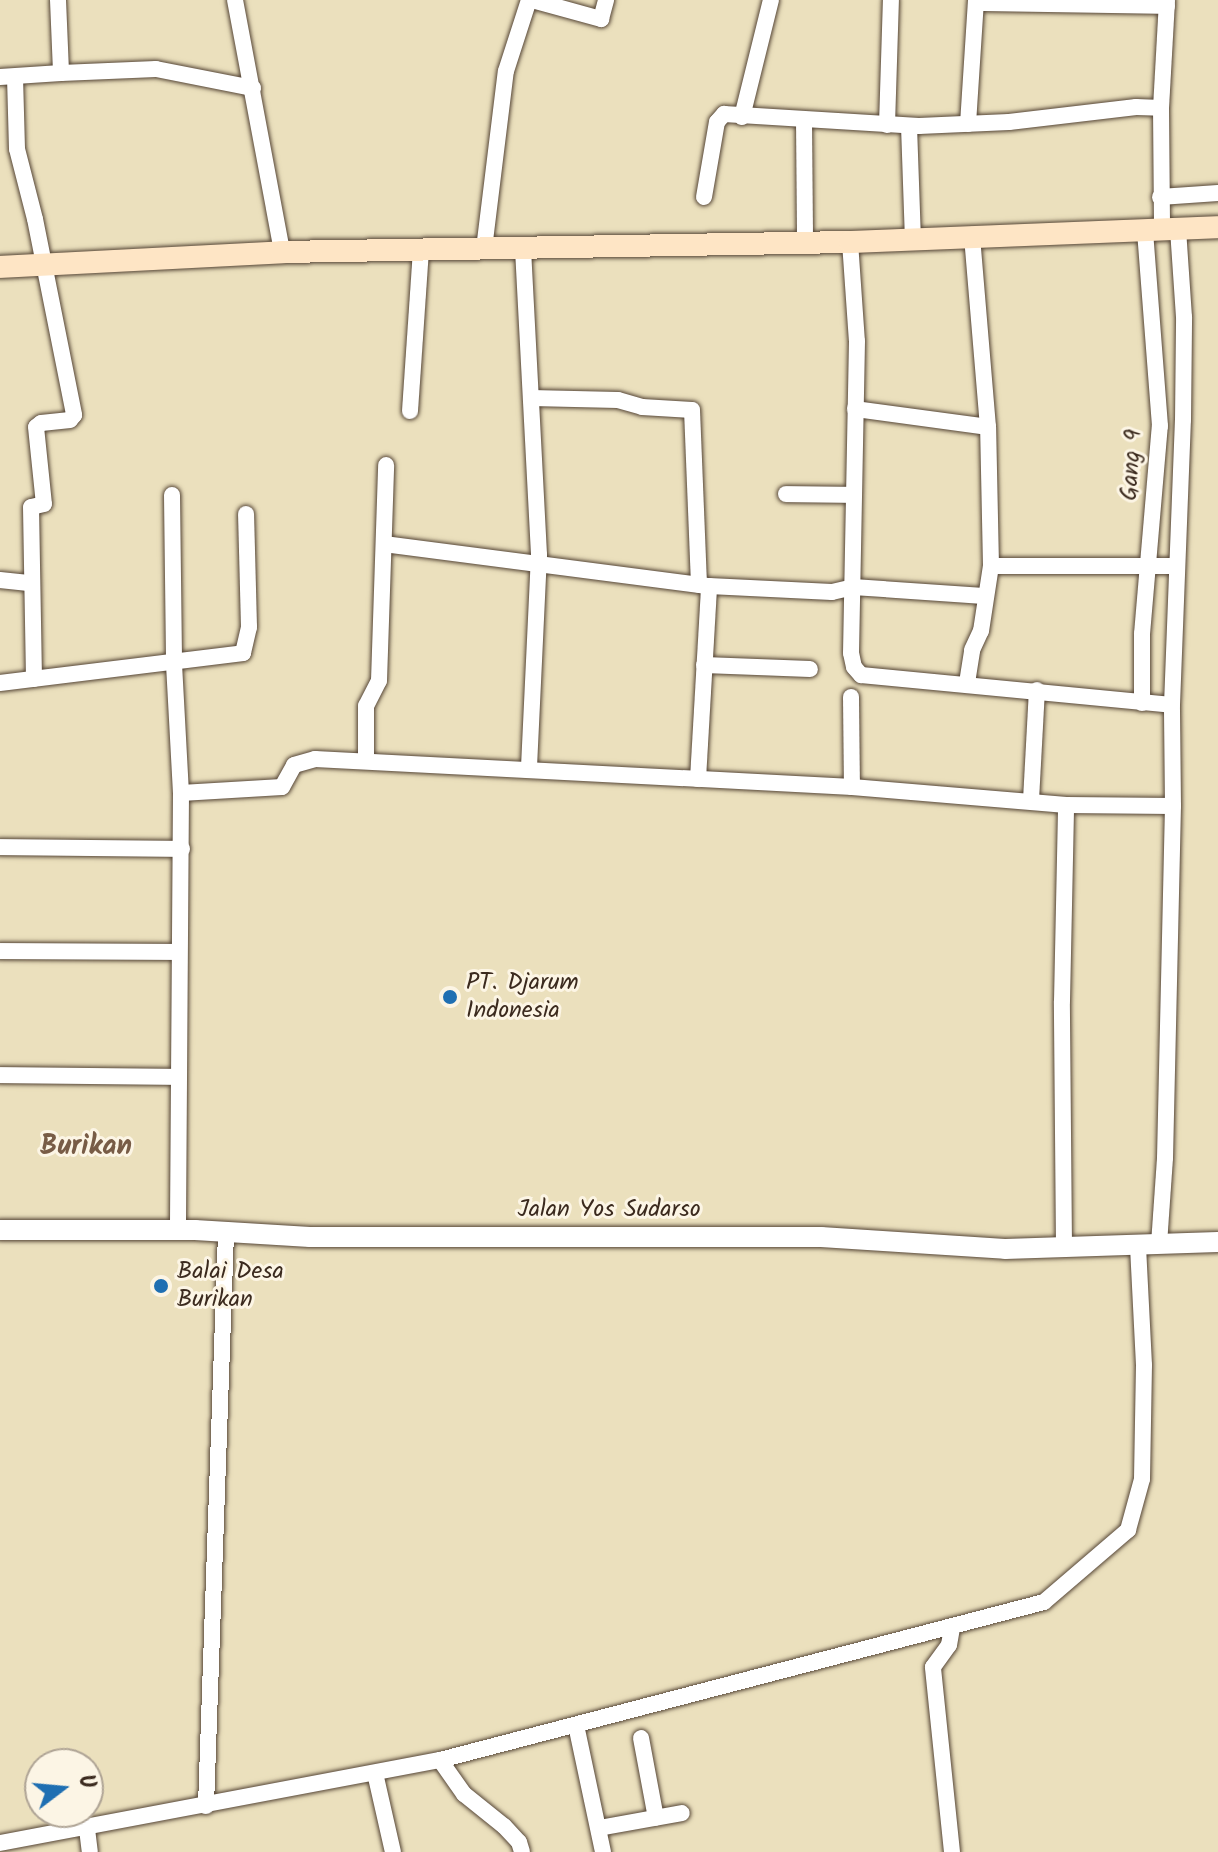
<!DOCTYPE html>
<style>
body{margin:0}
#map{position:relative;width:1218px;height:1852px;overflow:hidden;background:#ebe0bd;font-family:Kalam,sans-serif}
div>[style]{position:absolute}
.roads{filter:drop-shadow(0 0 2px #554536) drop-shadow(0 0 2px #554536)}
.minor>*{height:16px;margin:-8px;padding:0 8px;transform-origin:8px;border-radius:8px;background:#fff}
.tertiary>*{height:20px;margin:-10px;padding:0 10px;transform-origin:10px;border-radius:10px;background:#fff}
.secondary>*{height:22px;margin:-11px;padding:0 11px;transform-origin:11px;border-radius:11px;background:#fee5c5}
.dots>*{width:22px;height:22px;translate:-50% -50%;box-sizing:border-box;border:4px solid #fcf5e5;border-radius:50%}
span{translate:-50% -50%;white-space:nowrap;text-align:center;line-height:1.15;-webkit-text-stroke:6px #fcf5e5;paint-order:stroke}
.street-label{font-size:24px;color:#3b2a1e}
.poi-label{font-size:24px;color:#3b2a1e}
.left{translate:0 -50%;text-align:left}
.quarter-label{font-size:28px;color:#785c46;font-weight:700}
.north{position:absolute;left:24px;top:1748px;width:80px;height:80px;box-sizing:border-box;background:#fcf5e5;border:2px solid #afa495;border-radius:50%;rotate:74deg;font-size:22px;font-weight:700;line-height:32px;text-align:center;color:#3b2a1e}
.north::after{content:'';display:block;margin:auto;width:28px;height:36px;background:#1f6fb2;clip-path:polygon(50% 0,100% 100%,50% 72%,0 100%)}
</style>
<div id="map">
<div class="roads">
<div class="minor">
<i style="left:58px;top:0;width:73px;rotate:87.6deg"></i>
<i style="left:61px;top:73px;width:95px;rotate:-2.4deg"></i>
<i style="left:156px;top:69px;width:99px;rotate:11.1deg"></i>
<i style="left:235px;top:0;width:256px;rotate:79.4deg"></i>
<i style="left:532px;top:0;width:72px;rotate:15.4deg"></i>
<i style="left:601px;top:19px;width:20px;rotate:-75deg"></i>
<i style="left:976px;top:3px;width:191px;rotate:0.9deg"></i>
<i style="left:0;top:77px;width:61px;rotate:-3.8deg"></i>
<i style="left:15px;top:77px;width:72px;rotate:88.4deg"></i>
<i style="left:17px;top:149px;width:72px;rotate:75.6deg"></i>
<i style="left:35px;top:219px;width:200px;rotate:78.7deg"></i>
<i style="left:74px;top:415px;width:6px;rotate:129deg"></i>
<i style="left:70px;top:420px;width:29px;rotate:174deg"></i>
<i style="left:41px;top:423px;width:6px;rotate:141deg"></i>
<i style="left:36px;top:427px;width:77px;rotate:84.1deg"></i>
<i style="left:44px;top:504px;width:13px;rotate:167deg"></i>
<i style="left:31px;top:507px;width:172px;rotate:89deg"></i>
<i style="left:1161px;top:108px;width:108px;rotate:-86.8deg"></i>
<i style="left:742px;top:117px;width:121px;rotate:-76.1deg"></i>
<i style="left:804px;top:120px;width:123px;rotate:89.5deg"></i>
<i style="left:968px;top:124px;width:124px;rotate:-86.3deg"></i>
<i style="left:887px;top:125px;width:125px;rotate:-88.2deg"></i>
<i style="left:909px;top:126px;width:113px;rotate:88deg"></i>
<i style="left:704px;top:197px;width:76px;rotate:-80.2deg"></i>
<i style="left:717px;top:122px;width:11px;rotate:-49deg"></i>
<i style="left:724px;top:114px;width:195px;rotate:3.5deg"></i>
<i style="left:919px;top:126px;width:90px;rotate:-2.5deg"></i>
<i style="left:1009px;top:122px;width:128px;rotate:-6.7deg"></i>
<i style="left:1136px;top:107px;width:25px;rotate:2deg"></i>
<i style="left:1161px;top:108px;width:121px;rotate:89.5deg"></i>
<i style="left:1160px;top:197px;width:58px;rotate:-3.9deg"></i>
<i style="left:850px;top:242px;width:99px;rotate:86deg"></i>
<i style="left:857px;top:341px;width:312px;rotate:91.1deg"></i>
<i style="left:851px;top:653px;width:14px;rotate:78deg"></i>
<i style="left:854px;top:667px;width:11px;rotate:49deg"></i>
<i style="left:861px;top:675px;width:312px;rotate:5.5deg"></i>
<i style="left:484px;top:249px;width:179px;rotate:-83deg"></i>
<i style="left:506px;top:71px;width:75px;rotate:-72.1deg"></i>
<i style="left:523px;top:249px;width:306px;rotate:87deg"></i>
<i style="left:539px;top:555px;width:214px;rotate:92.7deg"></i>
<i style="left:531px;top:398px;width:87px;rotate:1.3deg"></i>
<i style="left:618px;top:400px;width:25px;rotate:16deg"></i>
<i style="left:642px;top:407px;width:50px;rotate:3.4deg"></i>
<i style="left:692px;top:410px;width:175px;rotate:87.7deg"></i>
<i style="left:855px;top:409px;width:134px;rotate:7.7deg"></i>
<i style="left:410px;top:411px;width:161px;rotate:-86.1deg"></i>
<i style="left:786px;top:494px;width:68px;rotate:0.8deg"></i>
<i style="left:172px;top:495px;width:169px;rotate:89.3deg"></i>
<i style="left:174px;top:664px;width:129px;rotate:86.9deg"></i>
<i style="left:181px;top:793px;width:437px;rotate:90.4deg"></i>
<i style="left:384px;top:544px;width:328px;rotate:7.4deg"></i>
<i style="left:709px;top:586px;width:123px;rotate:2.8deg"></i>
<i style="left:832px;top:592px;width:22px;rotate:-13deg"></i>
<i style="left:853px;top:587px;width:131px;rotate:3.9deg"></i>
<i style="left:991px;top:566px;width:186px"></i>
<i style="left:0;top:580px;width:31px;rotate:6deg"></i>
<i style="left:704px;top:665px;width:106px;rotate:2.2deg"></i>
<i style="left:0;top:683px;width:245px;rotate:-7deg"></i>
<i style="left:243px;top:653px;width:27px;rotate:-77deg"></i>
<i style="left:249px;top:627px;width:113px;rotate:-91.5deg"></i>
<i style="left:967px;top:683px;width:33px;rotate:-81deg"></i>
<i style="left:972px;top:650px;width:21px;rotate:-65deg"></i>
<i style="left:981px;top:631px;width:66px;rotate:-81.3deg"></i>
<i style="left:991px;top:566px;width:139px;rotate:-91.2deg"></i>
<i style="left:988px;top:427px;width:193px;rotate:-94.8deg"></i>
<i style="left:851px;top:697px;width:90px;rotate:89.4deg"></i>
<i style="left:1142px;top:703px;width:69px;rotate:-90deg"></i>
<i style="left:1142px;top:634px;width:209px;rotate:-85.1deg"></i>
<i style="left:1160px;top:426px;width:196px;rotate:-94.4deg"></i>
<i style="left:366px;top:761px;width:55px;rotate:-90deg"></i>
<i style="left:366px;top:706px;width:28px;rotate:-63deg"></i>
<i style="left:379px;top:681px;width:216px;rotate:-88.1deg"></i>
<i style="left:698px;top:779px;width:193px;rotate:-86.7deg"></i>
<i style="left:181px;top:793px;width:101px;rotate:-3.4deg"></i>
<i style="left:282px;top:787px;width:25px;rotate:-61deg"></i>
<i style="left:294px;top:765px;width:22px;rotate:-16deg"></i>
<i style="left:315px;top:759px;width:538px;rotate:2.98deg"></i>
<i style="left:852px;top:787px;width:215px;rotate:4.8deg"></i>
<i style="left:1066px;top:805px;width:107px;rotate:0.5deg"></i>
<i style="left:1031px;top:800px;width:110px;rotate:-86.9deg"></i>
<i style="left:0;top:847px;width:182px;rotate:0.6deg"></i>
<i style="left:0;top:951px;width:178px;rotate:0.3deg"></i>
<i style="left:0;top:1075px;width:179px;rotate:0.6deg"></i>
<i style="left:1159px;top:1244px;width:86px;rotate:-86deg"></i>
<i style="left:1165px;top:1158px;width:352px;rotate:-88.7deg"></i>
<i style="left:1173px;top:806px;width:101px;rotate:-90.6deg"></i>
<i style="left:1172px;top:705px;width:285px;rotate:-87.8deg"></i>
<i style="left:1183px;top:420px;width:103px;rotate:-89.4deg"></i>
<i style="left:1184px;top:317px;width:87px;rotate:-93.9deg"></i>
<i style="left:1064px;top:1247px;width:246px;rotate:-90.5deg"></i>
<i style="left:1062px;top:1001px;width:196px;rotate:-88.8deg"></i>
<i style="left:576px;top:1725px;width:130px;rotate:78deg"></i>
<i style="left:641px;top:1738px;width:81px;rotate:79.4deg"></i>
<i style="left:440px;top:1760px;width:42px;rotate:54.8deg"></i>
<i style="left:464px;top:1794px;width:51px;rotate:38.7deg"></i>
<i style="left:504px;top:1826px;width:22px;rotate:47deg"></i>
<i style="left:519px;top:1842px;width:10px;rotate:73deg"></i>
<i style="left:375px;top:1773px;width:81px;rotate:77.2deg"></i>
<i style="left:206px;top:1806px;width:574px;rotate:-88deg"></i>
<i style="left:599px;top:1828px;width:84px;rotate:-10.2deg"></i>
<i style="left:87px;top:1829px;width:23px;rotate:83deg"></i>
<i style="left:0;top:1843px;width:448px;rotate:-10.7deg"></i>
<i style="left:440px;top:1760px;width:624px;rotate:-14.66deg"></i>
<i style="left:1044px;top:1602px;width:111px;rotate:-40.6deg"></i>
<i style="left:1128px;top:1530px;width:53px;rotate:-74.6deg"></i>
<i style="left:1142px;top:1479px;width:114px;rotate:-89deg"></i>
<i style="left:1144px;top:1365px;width:120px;rotate:-92.9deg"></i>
<i style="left:952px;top:1852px;width:186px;rotate:-95.9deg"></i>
<i style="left:933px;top:1667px;width:27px;rotate:-54deg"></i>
<i style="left:949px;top:1645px;width:17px;rotate:-80deg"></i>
</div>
<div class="tertiary">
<i style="left:0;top:1230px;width:195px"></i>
<i style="left:195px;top:1230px;width:115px;rotate:3.5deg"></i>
<i style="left:310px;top:1237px;width:511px"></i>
<i style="left:821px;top:1237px;width:184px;rotate:3.7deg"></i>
<i style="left:1005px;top:1249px;width:213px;rotate:-1.9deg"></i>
</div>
<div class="secondary">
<i style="left:0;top:267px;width:282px;rotate:-3deg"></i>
<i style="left:282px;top:252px;width:568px;rotate:-1.01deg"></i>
<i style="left:850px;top:242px;width:368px;rotate:-2.3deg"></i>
</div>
</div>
<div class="dots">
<i style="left:450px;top:997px;background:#1f6fb2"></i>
<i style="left:161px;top:1286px;background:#1f6fb2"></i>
</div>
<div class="street-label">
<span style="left:1132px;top:465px;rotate:-86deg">Gang 9</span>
<span style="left:609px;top:1210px">Jalan Yos Sudarso</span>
</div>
<div class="poi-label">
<span class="left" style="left:466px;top:997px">PT. Djarum<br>Indonesia</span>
<span class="left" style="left:177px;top:1286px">Balai Desa<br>Burikan</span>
</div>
<div class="quarter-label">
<span style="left:86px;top:1147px">Burikan</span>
</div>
<div class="north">U</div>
</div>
